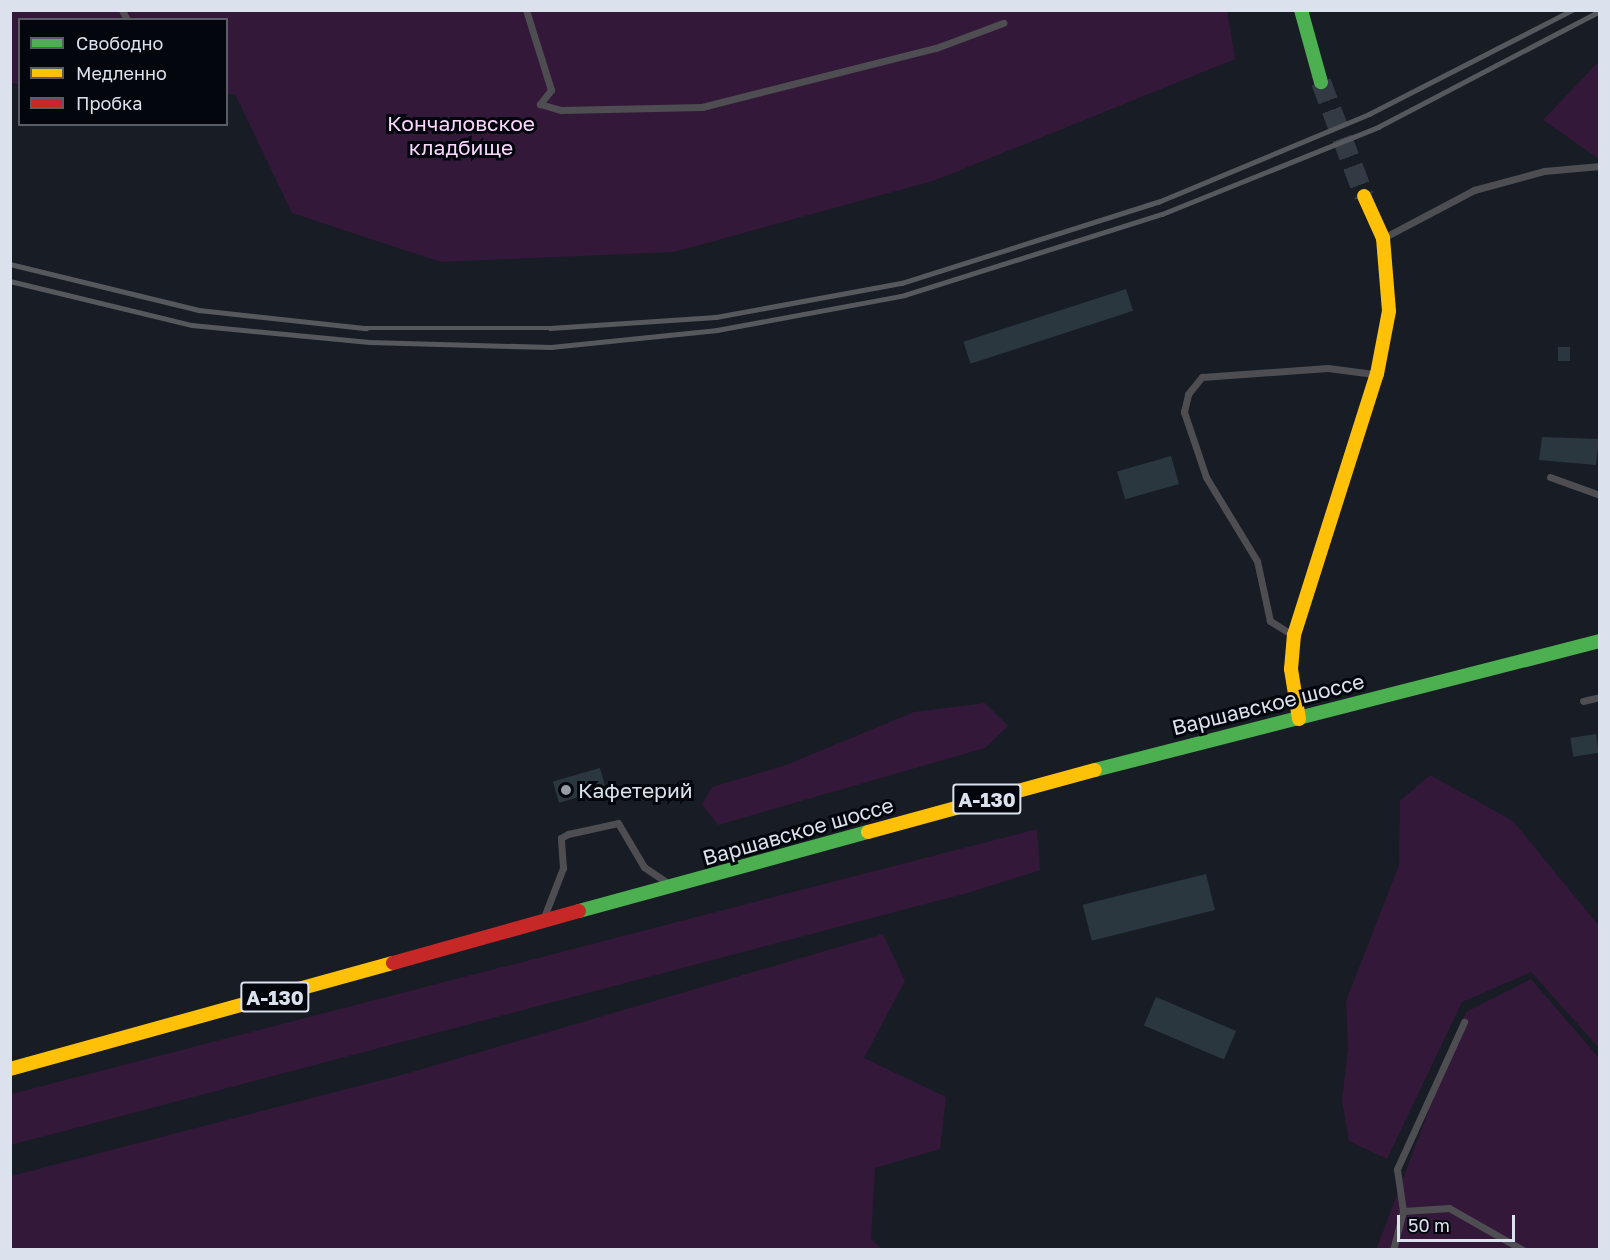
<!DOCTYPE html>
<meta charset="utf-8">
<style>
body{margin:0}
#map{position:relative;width:1610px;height:1260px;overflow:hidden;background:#171c25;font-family:"Golos Text",sans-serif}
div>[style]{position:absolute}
.green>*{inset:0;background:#341839}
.building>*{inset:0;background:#2a373f;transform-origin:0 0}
.secondary-tunnel>*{height:20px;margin-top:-10px;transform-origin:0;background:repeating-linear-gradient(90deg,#343a43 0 20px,transparent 0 30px)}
.lane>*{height:7px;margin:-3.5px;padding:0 3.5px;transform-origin:3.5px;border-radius:3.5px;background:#4d4d52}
.fast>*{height:14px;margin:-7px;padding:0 7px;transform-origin:7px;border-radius:7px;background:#4caf50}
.slow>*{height:14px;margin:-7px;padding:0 7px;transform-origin:7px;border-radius:7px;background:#ffc107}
.jam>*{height:14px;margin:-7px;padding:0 7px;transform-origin:7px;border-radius:7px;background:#c62828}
.rail>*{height:4.5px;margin:-2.25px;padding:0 2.25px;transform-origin:2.25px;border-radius:2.25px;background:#55585d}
.dots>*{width:16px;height:16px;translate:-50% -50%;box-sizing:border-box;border:3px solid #03060c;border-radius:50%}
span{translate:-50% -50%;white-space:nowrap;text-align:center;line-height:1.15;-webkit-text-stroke:6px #03060c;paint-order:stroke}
.shield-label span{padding:2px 4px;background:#03060c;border:2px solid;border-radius:4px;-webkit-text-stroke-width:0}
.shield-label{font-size:20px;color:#dbe2ed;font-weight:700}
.park-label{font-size:21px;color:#fad6fd}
.street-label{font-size:21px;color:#dbe2ed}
.poi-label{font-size:21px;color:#dbe2ed}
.left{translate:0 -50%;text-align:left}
.frame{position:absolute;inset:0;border:12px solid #dbe2ed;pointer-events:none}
.legend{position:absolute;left:18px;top:18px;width:210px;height:108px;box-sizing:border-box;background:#03060c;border:2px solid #595e66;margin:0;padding:8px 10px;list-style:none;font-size:18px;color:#dbe2ed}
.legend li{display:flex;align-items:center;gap:12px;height:30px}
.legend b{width:30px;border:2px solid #595e66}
.scale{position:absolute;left:1397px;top:1215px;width:118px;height:27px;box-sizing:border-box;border:3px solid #dbe2ed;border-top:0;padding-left:8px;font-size:18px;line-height:21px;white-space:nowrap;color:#dbe2ed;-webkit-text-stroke:4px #03060c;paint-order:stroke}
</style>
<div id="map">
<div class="green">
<i style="clip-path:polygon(1227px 10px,1235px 59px,936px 180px,674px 252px,441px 262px,292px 213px,235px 94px,227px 94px,226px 20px,20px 20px,19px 84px,11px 83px,10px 11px)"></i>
<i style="clip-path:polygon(1599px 61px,1599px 159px,1543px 120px)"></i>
<i style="clip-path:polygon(985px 703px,1008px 726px,985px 748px,718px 825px,702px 804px,712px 787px,786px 765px,914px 712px)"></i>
<i style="clip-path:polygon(1430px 775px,1513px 821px,1599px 926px,1599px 1048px,1531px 972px,1462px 1002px,1387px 1159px,1349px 1141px,1342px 1100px,1348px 1049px,1346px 1001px,1399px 865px,1400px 801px)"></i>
<i style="clip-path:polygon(1037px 829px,1040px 870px,971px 892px,11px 1145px,11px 1094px)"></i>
<i style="clip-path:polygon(883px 934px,905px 981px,864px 1058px,946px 1097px,940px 1149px,875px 1168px,871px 1239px,882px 1249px,11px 1249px,11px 1176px,405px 1074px)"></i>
<i style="clip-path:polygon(1531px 979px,1599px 1058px,1599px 1249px,1376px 1250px,1466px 1012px)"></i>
</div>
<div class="building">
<i style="left:1126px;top:289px;width:23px;height:171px;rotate:72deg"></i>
<i style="left:1558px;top:347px;width:12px;height:14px"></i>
<i style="clip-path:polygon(1542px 437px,1599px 439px,1596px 465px,1539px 460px)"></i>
<i style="left:1171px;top:456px;width:29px;height:56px;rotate:74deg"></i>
<i style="left:1596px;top:734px;width:19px;height:26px;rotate:81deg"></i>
<i style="left:600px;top:768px;width:22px;height:49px;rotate:74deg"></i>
<i style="left:1206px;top:874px;width:37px;height:127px;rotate:76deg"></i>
<i style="left:1156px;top:997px;width:87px;height:31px;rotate:23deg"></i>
</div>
<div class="secondary-tunnel">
<i style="left:1321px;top:82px;width:122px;rotate:69.3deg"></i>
</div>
<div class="lane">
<i style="left:122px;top:10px;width:11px;rotate:63deg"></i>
<i style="left:526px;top:10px;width:84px;rotate:72.6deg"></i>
<i style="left:551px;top:90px;width:18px;rotate:128deg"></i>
<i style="left:540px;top:104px;width:22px;rotate:16deg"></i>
<i style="left:561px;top:110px;width:141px;rotate:-1.2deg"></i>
<i style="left:702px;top:107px;width:241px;rotate:-14.2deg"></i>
<i style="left:936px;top:48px;width:72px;rotate:-20.5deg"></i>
<i style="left:1385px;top:237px;width:101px;rotate:-27.8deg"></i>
<i style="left:1474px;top:190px;width:73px;rotate:-15.2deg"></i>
<i style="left:1544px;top:171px;width:56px;rotate:-5.1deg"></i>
<i style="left:1550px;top:477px;width:53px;rotate:19.8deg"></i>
<i style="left:1291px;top:634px;width:25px;rotate:-148deg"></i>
<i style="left:1270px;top:621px;width:61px;rotate:-102.2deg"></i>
<i style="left:1257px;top:561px;width:98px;rotate:-121.3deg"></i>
<i style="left:1206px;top:477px;width:69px;rotate:-108.7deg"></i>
<i style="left:1184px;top:412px;width:18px;rotate:-77deg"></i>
<i style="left:1188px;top:394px;width:22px;rotate:-51deg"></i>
<i style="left:1202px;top:377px;width:126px;rotate:-4.1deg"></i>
<i style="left:1328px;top:368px;width:46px;rotate:7.4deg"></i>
<i style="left:1583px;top:701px;width:17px;rotate:-13deg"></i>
<i style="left:544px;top:917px;width:53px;rotate:-68.8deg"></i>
<i style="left:563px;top:868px;width:30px;rotate:-94deg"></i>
<i style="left:561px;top:838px;width:8px;rotate:-30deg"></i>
<i style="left:568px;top:834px;width:51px;rotate:-12.4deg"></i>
<i style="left:618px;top:823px;width:51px;rotate:59.4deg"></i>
<i style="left:644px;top:867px;width:25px;rotate:34deg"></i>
<i style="left:1403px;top:1211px;width:46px;rotate:-3.7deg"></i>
<i style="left:1449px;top:1208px;width:85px;rotate:29.6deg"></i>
<i style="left:1393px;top:1250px;width:40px;rotate:-75.6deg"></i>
<i style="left:1403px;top:1211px;width:42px;rotate:-98.1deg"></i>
<i style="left:1397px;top:1169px;width:162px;rotate:-65.5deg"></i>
</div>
<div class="fast">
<i style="left:1301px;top:10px;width:75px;rotate:74.5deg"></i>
<i style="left:1095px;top:770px;width:521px;rotate:-14.33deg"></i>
<i style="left:579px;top:911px;width:300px;rotate:-15.3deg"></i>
</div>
<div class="slow">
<i style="left:1299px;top:719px;width:51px;rotate:-99.1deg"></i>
<i style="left:1291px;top:669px;width:34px;rotate:-85deg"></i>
<i style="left:1294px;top:635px;width:274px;rotate:-72.4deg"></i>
<i style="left:1377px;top:374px;width:64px;rotate:-79.2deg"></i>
<i style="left:1389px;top:311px;width:73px;rotate:-94.7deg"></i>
<i style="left:1383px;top:238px;width:46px;rotate:-114.3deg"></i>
<i style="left:868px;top:832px;width:235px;rotate:-15.3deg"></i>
<i style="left:10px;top:1069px;width:397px;rotate:-15.5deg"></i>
</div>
<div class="jam">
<i style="left:393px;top:963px;width:193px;rotate:-15.6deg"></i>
</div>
<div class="rail">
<i style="left:10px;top:264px;width:195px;rotate:13.7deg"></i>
<i style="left:199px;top:310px;width:168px;rotate:6.2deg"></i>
<i style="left:366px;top:328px;width:184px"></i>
<i style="left:550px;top:328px;width:166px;rotate:-3.8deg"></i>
<i style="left:716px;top:317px;width:189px;rotate:-10.4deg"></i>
<i style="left:902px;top:283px;width:269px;rotate:-17.6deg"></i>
<i style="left:1158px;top:202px;width:229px;rotate:-22.6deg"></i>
<i style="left:1369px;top:114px;width:228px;rotate:-27.1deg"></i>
<i style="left:10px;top:281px;width:187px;rotate:13.6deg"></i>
<i style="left:192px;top:325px;width:178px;rotate:5.5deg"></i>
<i style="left:369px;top:342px;width:182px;rotate:1.6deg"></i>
<i style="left:551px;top:347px;width:167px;rotate:-5.8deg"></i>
<i style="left:717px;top:330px;width:191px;rotate:-10.5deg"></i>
<i style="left:905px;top:295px;width:269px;rotate:-17.5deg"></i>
<i style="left:1162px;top:214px;width:233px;rotate:-21.9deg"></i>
<i style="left:1378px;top:127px;width:250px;rotate:-27.6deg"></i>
</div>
<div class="dots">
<i style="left:566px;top:790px;background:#969da7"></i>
</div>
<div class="shield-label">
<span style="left:987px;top:799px">А-130</span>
<span style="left:275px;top:997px">А-130</span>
</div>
<div class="park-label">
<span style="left:461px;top:135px">Кончаловское<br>кладбище</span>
</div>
<div class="street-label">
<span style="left:1268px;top:704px;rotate:-14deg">Варшавское шоссе</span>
<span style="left:798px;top:831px;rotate:-16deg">Варшавское шоссе</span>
</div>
<div class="poi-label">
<span class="left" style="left:578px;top:790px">Кафетерий</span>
</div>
<div class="frame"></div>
<ul class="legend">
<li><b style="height:8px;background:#4caf50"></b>Свободно</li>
<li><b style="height:8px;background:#ffc107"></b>Медленно</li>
<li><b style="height:8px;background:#c62828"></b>Пробка</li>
</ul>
<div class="scale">50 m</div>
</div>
